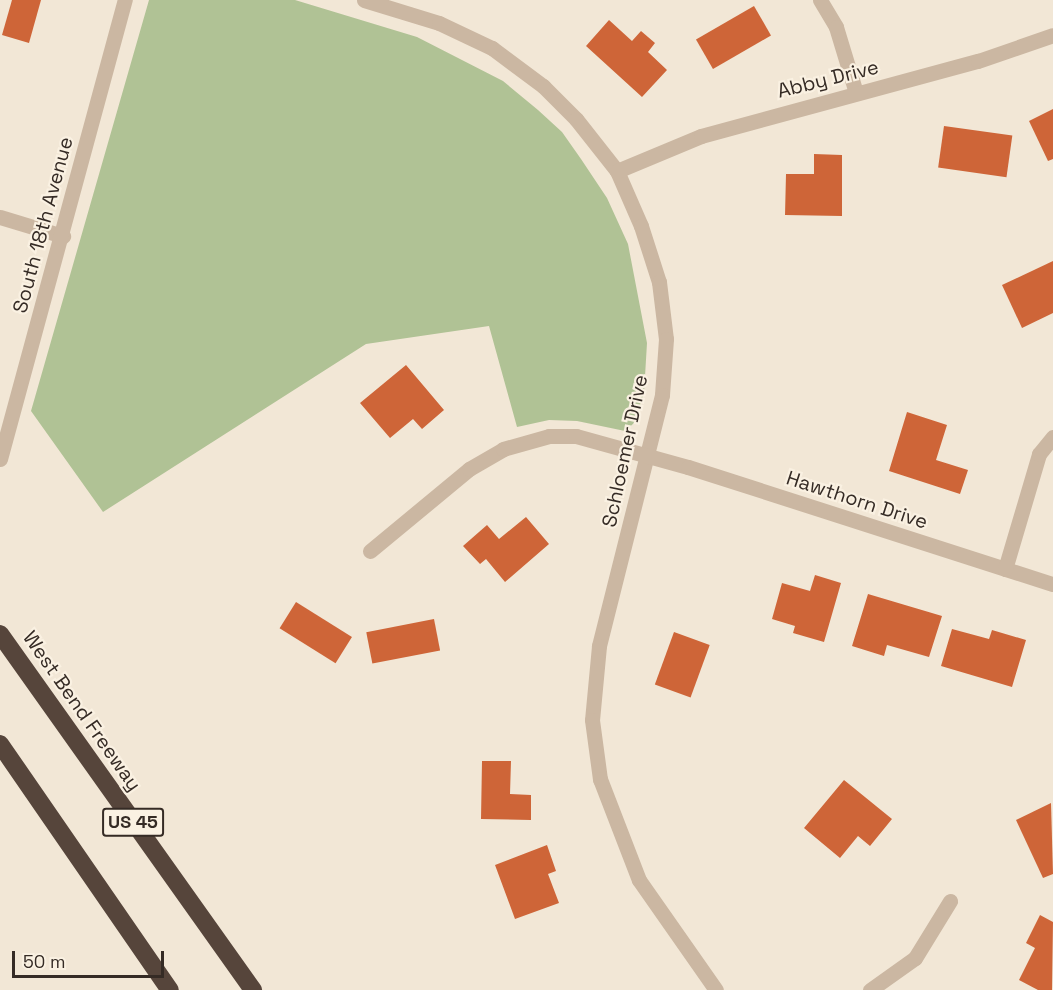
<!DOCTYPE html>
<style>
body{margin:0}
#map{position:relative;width:1053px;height:990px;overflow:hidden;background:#f2e7d6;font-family:"Space Grotesk",sans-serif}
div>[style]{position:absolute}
.green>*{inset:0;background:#b0c295}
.building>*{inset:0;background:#ce6538;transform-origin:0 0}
.minor>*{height:15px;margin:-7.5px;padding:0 7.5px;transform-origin:7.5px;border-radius:7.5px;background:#cbb7a2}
.highway>*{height:18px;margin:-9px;padding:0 9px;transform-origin:9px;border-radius:9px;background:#56453b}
span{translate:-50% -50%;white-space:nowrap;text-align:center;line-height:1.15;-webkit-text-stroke:4.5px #faf1e2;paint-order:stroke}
.shield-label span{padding:2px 4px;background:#faf1e2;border:2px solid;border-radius:4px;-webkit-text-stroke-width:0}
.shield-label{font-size:18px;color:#352b25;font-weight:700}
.street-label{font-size:20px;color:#352b25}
.scale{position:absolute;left:12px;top:951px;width:152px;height:27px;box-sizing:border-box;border:3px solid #352b25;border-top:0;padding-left:8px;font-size:18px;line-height:21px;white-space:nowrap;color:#352b25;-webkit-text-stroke:4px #faf1e2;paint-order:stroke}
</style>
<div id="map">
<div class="green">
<i style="clip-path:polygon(149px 0,295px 0,417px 37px,503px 81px,538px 110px,562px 132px,581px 159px,607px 198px,628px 244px,647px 343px,644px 393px,634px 423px,625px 431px,577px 421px,549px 420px,517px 427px,489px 326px,366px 344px,103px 512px,31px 411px)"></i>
</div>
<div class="building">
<i style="clip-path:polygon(12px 0,41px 0,29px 43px,2px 35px)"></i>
<i style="left:754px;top:6px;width:34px;height:67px;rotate:60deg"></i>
<i style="clip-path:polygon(609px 20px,632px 41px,641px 31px,655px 43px,648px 52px,667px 70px,642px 97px,586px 46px)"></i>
<i style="clip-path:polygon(1053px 109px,1053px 159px,1048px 161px,1029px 121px)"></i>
<i style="left:944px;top:126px;width:69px;height:42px;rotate:8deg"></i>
<i style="clip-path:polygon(814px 154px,842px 155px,842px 216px,785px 215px,786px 174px,814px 174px)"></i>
<i style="clip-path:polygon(1053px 261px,1053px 313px,1022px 328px,1002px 285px)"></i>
<i style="clip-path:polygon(406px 365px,444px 410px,422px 429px,413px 419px,390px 438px,360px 403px)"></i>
<i style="clip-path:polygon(907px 412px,947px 425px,936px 460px,968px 470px,960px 494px,889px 471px)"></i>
<i style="clip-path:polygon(526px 517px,549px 544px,505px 582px,486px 559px,480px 564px,463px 546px,487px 525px,499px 539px)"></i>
<i style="clip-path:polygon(815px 575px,841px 583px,824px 642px,793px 633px,795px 626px,772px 619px,782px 583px,810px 591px)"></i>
<i style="clip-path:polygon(868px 594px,942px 616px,929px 657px,887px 645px,884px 656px,852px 646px)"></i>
<i style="left:296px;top:602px;width:66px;height:31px;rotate:32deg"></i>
<i style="left:434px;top:619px;width:32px;height:69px;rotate:79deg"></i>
<i style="clip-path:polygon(952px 629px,989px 639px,992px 630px,1026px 640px,1012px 687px,941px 666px)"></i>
<i style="left:674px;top:632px;width:38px;height:56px;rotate:20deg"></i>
<i style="clip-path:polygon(482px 761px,511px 761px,510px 794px,531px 795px,531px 820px,481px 819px)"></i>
<i style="clip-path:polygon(844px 780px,892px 819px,870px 846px,858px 836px,840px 858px,804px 828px)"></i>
<i style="clip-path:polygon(1051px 803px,1053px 874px,1043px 878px,1016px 820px)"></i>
<i style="clip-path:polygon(547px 845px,556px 871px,548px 874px,559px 903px,515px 919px,495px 865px)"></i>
<i style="clip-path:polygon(1040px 915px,1053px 922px,1052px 990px,1038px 990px,1019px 980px,1035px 948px,1026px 943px)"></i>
</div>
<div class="minor">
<i style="left:364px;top:0;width:78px;rotate:17deg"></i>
<i style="left:439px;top:23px;width:59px;rotate:25.3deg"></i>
<i style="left:492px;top:48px;width:64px;rotate:36.7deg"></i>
<i style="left:543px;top:86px;width:47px;rotate:45deg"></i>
<i style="left:576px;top:119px;width:66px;rotate:51.7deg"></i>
<i style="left:617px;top:171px;width:60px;rotate:66.4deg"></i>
<i style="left:641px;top:226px;width:59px;rotate:72.2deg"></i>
<i style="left:659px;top:282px;width:57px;rotate:83deg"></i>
<i style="left:666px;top:339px;width:56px;rotate:94.1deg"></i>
<i style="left:662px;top:395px;width:259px;rotate:104.1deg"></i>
<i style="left:599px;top:646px;width:74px;rotate:95.4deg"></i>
<i style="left:592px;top:720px;width:60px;rotate:82.3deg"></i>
<i style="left:600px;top:779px;width:108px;rotate:68.9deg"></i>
<i style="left:639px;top:880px;width:134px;rotate:55deg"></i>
<i style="left:820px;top:0;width:31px;rotate:59deg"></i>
<i style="left:836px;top:27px;width:69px;rotate:73.1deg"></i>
<i style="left:617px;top:171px;width:91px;rotate:-22.6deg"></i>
<i style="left:701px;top:136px;width:287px;rotate:-15.2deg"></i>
<i style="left:978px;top:61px;width:79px;rotate:-19.1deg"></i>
<i style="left:0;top:217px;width:66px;rotate:16.8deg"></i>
<i style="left:0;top:459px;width:476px;rotate:-74.8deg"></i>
<i style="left:370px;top:551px;width:129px;rotate:-39.6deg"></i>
<i style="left:469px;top:469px;width:39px;rotate:-30deg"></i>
<i style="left:503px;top:449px;width:48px;rotate:-15.8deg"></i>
<i style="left:549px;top:436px;width:27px"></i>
<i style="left:576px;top:436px;width:116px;rotate:15.5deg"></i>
<i style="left:688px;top:467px;width:383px;rotate:17.8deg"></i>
<i style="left:1005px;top:569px;width:120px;rotate:-73.5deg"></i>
<i style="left:1039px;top:454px;width:22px;rotate:-51deg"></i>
<i style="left:870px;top:990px;width:55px;rotate:-35.4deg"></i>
<i style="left:915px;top:958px;width:67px;rotate:-58.4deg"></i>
</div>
<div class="highway">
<i style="left:0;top:634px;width:437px;rotate:54.6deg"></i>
<i style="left:0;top:744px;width:299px;rotate:55.4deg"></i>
</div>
<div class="shield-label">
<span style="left:133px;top:822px">US 45</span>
</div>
<div class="street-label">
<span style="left:828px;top:79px;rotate:-14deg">Abby Drive</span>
<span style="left:43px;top:225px;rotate:-75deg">South 18th Avenue</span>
<span style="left:625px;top:451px;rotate:-78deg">Schloemer Drive</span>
<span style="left:857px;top:500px;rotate:18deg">Hawthorn Drive</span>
<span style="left:82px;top:711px;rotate:55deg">West Bend Freeway</span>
</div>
<div class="scale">50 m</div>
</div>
